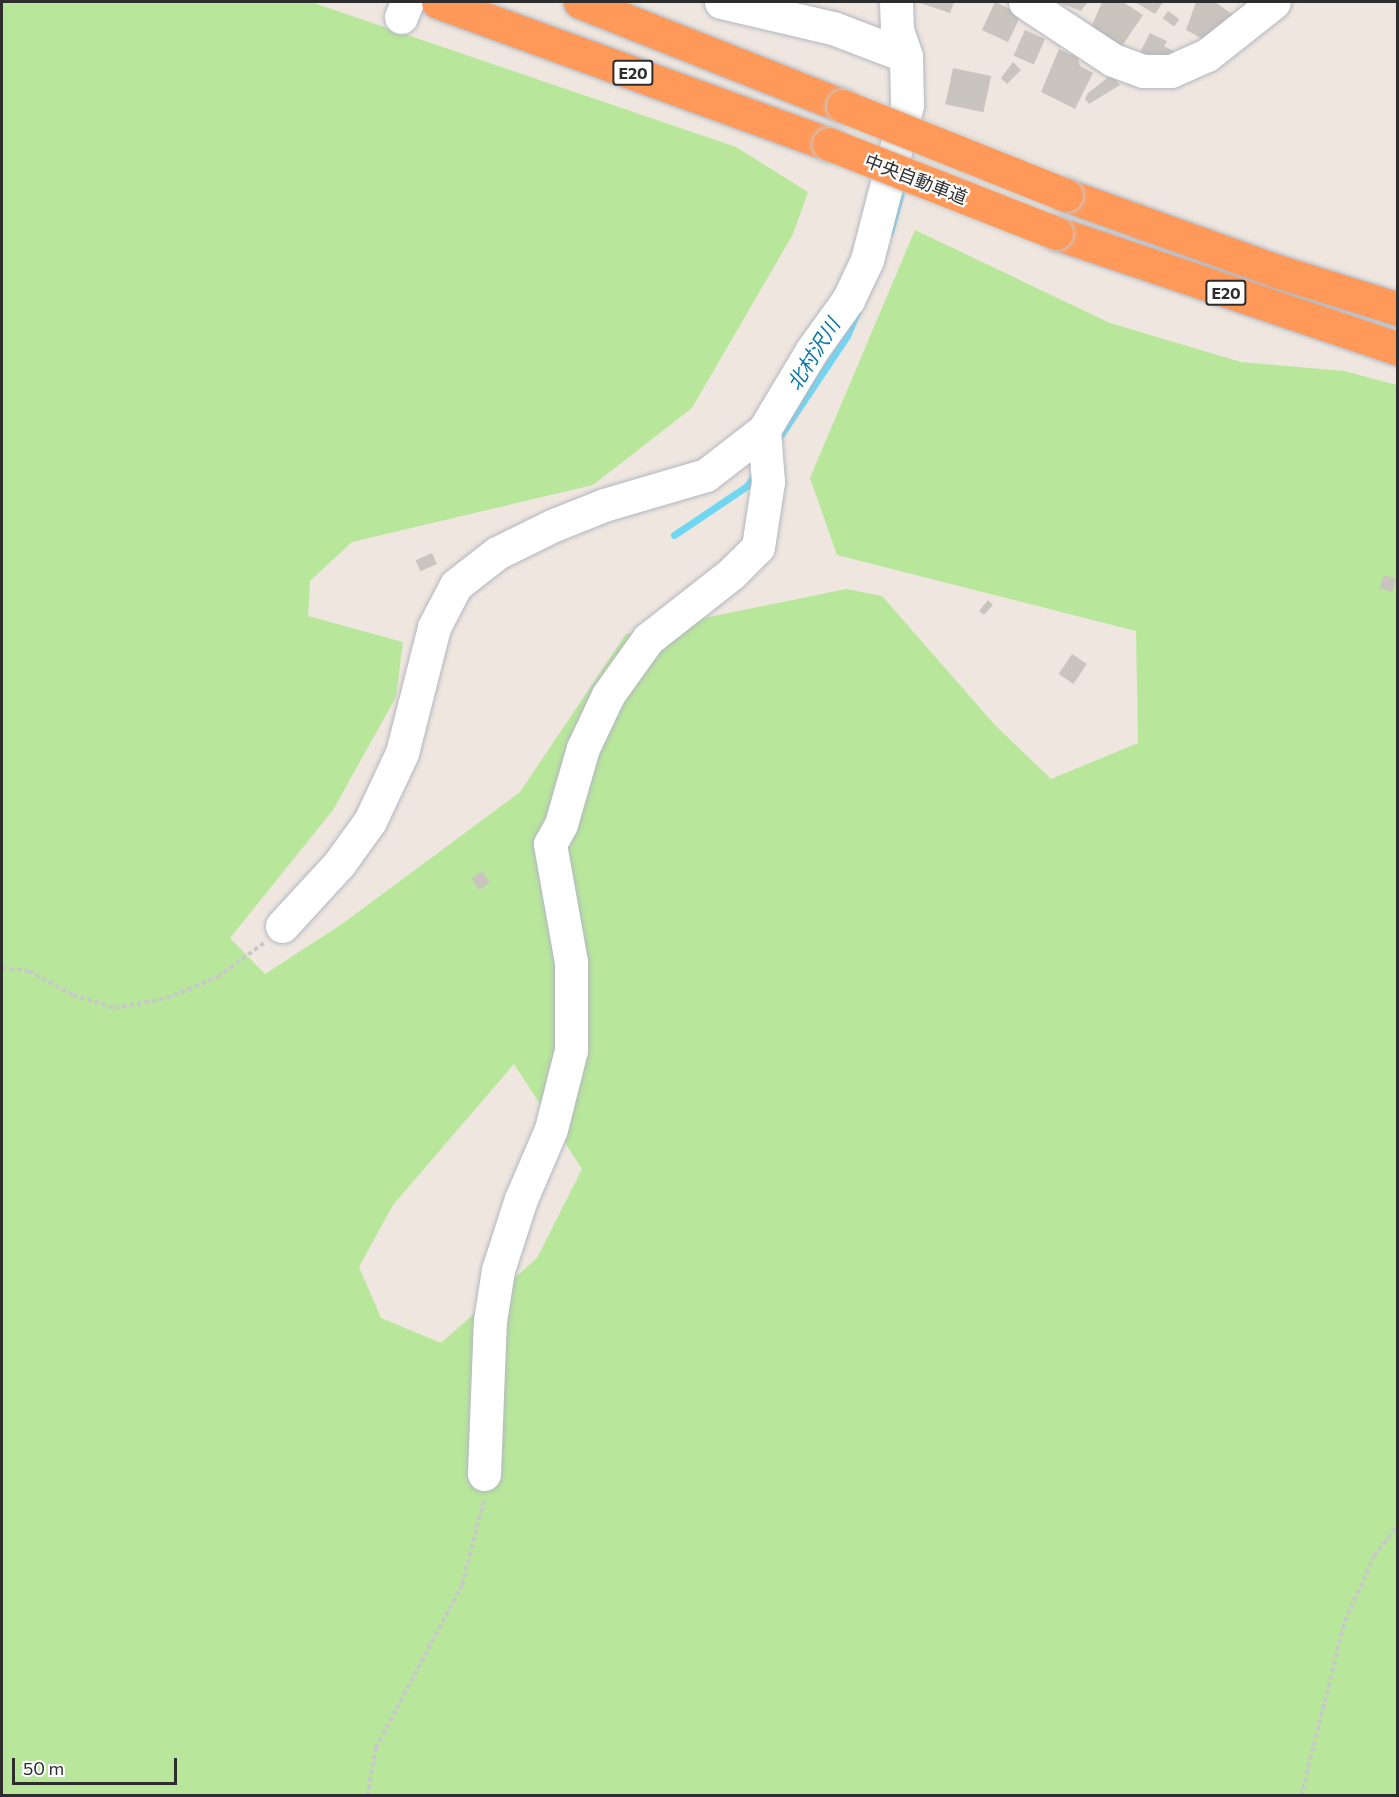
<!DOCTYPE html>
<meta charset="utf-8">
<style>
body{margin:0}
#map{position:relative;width:1399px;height:1797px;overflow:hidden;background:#efe7df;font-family:Commissioner,"Noto Sans JP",sans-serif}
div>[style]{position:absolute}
.green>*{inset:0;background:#b8e69b}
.stream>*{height:7px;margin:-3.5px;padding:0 3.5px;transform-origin:3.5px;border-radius:3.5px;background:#70d7f3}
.building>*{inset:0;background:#cac4be;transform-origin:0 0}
.path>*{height:4px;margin-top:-2px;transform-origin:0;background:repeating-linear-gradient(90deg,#c8c8c8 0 4.5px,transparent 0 7.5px)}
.roads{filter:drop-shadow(0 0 2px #b3b6c1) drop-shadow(0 0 2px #b3b6c1)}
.minor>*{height:33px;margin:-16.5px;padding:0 16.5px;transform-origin:16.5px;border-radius:16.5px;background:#fff}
.highway>*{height:33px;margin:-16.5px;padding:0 16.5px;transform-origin:16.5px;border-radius:16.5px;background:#ff995a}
.bridges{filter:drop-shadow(0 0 2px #c8c8c8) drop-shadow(0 0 2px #c8c8c8)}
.highway-bridge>*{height:33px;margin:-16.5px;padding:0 16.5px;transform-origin:16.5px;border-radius:16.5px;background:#ff995a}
span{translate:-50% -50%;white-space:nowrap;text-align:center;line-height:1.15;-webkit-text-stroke:4.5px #fff;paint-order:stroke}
.shield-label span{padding:2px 4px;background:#fff;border:2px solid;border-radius:4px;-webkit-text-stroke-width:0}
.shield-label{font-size:16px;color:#2d2d2d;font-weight:700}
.street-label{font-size:18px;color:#2d2d2d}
.water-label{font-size:20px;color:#0a77a4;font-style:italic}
.frame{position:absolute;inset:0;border:3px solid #2d2d2d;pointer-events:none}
.scale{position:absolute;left:12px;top:1758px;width:165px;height:27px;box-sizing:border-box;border:3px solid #2d2d2d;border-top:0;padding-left:8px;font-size:18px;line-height:21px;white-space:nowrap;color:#2d2d2d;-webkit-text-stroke:4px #fff;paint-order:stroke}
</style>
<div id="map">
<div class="green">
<i style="clip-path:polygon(evenodd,2px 2px,311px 2px,736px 147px,808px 192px,793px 234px,692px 408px,593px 485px,352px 542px,310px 581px,308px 616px,403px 642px,396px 697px,333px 810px,230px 938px,265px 974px,342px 924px,520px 792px,626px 634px,846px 589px,882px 596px,994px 724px,1051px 779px,1138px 743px,1136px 631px,837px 555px,810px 478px,915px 230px,1110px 323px,1241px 362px,1344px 371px,1397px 385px,1397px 1795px,2px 1796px,2px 2px,514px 1064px,582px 1169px,537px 1258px,441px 1343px,381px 1318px,359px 1267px,393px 1205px,514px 1064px)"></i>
</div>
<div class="stream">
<i style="left:890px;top:232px;width:52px;rotate:-74.4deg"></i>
<i style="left:776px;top:442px;width:128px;rotate:-56.2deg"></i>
<i style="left:847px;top:336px;width:26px;rotate:-67deg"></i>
<i style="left:674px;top:535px;width:88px;rotate:-33.9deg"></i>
<i style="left:747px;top:486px;width:14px;rotate:-56deg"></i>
</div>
<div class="building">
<i style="clip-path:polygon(917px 2px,954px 2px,950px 13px)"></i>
<i style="left:995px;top:2px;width:29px;height:31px;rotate:25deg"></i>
<i style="clip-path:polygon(1057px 2px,1088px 2px,1081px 11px)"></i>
<i style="clip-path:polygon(1102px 2px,1123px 2px,1143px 15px,1116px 55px,1088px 35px)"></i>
<i style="clip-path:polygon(1135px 2px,1163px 2px,1155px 14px)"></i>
<i style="clip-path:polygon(1196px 2px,1215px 2px,1239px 19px,1210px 43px,1186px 30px)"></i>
<i style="left:1168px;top:11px;width:14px;height:9px;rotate:36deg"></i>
<i style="left:1025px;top:30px;width:22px;height:28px;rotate:24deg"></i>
<i style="clip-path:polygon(1150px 33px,1167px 41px,1164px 46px,1181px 55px,1137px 58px)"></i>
<i style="clip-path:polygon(1059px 49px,1078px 58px,1080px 66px,1093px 73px,1075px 109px,1041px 92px)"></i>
<i style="clip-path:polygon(1013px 62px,1021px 70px,1007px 84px,1001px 78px)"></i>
<i style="left:953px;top:68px;width:39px;height:37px;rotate:12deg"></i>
<i style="clip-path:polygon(1111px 75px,1120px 85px,1089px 104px,1085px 99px,1088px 93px)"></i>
<i style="left:432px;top:553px;width:12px;height:18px;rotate:66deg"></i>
<i style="left:1384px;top:575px;width:13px;height:14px;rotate:18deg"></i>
<i style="clip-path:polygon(988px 600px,993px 605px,984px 615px,979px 611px)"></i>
<i style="left:1072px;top:654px;width:18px;height:24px;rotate:34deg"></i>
<i style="left:482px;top:871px;width:14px;height:13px;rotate:56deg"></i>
</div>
<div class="path">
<i style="left:2px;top:968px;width:27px;rotate:6deg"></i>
<i style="left:29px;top:971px;width:50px;rotate:28.6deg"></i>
<i style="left:73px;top:995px;width:44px;rotate:17.2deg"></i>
<i style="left:115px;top:1008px;width:53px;rotate:-10.9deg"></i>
<i style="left:167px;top:998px;width:55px;rotate:-22.4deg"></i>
<i style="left:218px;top:977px;width:57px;rotate:-36.5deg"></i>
<i style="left:367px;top:1796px;width:49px;rotate:-79.4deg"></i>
<i style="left:376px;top:1748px;width:184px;rotate:-62.2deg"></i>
<i style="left:462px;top:1585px;width:88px;rotate:-75.5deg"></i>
<i style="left:1301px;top:1796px;width:180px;rotate:-75.9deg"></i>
<i style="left:1345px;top:1621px;width:71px;rotate:-66deg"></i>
<i style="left:1374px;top:1556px;width:39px;rotate:-52deg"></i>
</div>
<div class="roads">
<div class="minor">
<i style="left:721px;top:2px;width:115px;rotate:13.1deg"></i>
<i style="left:833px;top:28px;width:78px;rotate:21deg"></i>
<i style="left:1025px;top:2px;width:105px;rotate:33.4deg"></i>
<i style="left:1113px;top:60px;width:32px;rotate:20deg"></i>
<i style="left:1143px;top:71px;width:28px"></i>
<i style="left:1171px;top:71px;width:39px;rotate:-24deg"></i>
<i style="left:1207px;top:55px;width:85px;rotate:-38.3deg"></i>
<i style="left:401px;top:17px;width:16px;rotate:-68deg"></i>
<i style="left:282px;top:926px;width:84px;rotate:-47.4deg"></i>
<i style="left:339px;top:864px;width:53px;rotate:-54.2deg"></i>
<i style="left:370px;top:821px;width:75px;rotate:-64.8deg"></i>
<i style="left:402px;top:753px;width:130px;rotate:-75.7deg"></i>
<i style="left:434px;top:627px;width:47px;rotate:-62.4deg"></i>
<i style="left:456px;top:585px;width:52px;rotate:-38deg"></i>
<i style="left:497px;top:553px;width:64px;rotate:-26.2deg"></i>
<i style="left:554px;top:525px;width:54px;rotate:-21.8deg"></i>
<i style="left:604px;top:505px;width:106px;rotate:-16.4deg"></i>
<i style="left:706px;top:475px;width:73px;rotate:-37.8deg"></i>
<i style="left:764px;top:430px;width:93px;rotate:-59deg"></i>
<i style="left:812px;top:350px;width:62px;rotate:-54.2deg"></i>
<i style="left:848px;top:300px;width:44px;rotate:-64.6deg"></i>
<i style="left:867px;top:260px;width:160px;rotate:-75.5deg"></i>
<i style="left:907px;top:105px;width:49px;rotate:-91.2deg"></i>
<i style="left:906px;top:56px;width:28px;rotate:-109deg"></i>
<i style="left:897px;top:30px;width:28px;rotate:-92deg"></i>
<i style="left:484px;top:1474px;width:153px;rotate:-87.8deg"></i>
<i style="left:490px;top:1321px;width:52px;rotate:-81.1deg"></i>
<i style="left:498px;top:1270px;width:75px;rotate:-72.1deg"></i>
<i style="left:521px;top:1199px;width:76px;rotate:-66.8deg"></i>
<i style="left:551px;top:1129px;width:81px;rotate:-75.8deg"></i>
<i style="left:571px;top:1050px;width:88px;rotate:-90deg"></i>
<i style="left:571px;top:962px;width:120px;rotate:-100.1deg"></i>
<i style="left:550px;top:844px;width:23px;rotate:-61deg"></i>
<i style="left:561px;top:824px;width:79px;rotate:-73.9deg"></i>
<i style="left:583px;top:748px;width:59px;rotate:-64.7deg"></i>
<i style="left:608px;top:695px;width:69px;rotate:-54.5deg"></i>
<i style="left:648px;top:639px;width:105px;rotate:-38.1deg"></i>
<i style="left:731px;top:574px;width:38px;rotate:-45deg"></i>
<i style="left:758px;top:547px;width:66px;rotate:-81.3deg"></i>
<i style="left:768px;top:482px;width:52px;rotate:-94.4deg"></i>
</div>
<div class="highway">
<i style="left:438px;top:2px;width:416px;rotate:20deg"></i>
<i style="left:580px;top:2px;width:283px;rotate:21.6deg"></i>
<i style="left:1066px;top:195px;width:224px;rotate:19.8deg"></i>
<i style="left:1277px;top:271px;width:127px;rotate:17.4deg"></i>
<i style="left:1056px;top:233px;width:361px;rotate:18.7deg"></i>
</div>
</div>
<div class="bridges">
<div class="highway-bridge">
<i style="left:843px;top:106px;width:240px;rotate:21.8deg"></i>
<i style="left:829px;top:144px;width:244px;rotate:21.4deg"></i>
</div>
</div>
<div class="shield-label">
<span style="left:633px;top:73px">E20</span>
<span style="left:1226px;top:293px">E20</span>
</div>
<div class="street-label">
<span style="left:916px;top:179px;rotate:21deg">中央自動車道</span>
</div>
<div class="water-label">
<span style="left:813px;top:354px;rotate:-58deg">北村沢川</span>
</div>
<div class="frame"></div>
<div class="scale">50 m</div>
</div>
